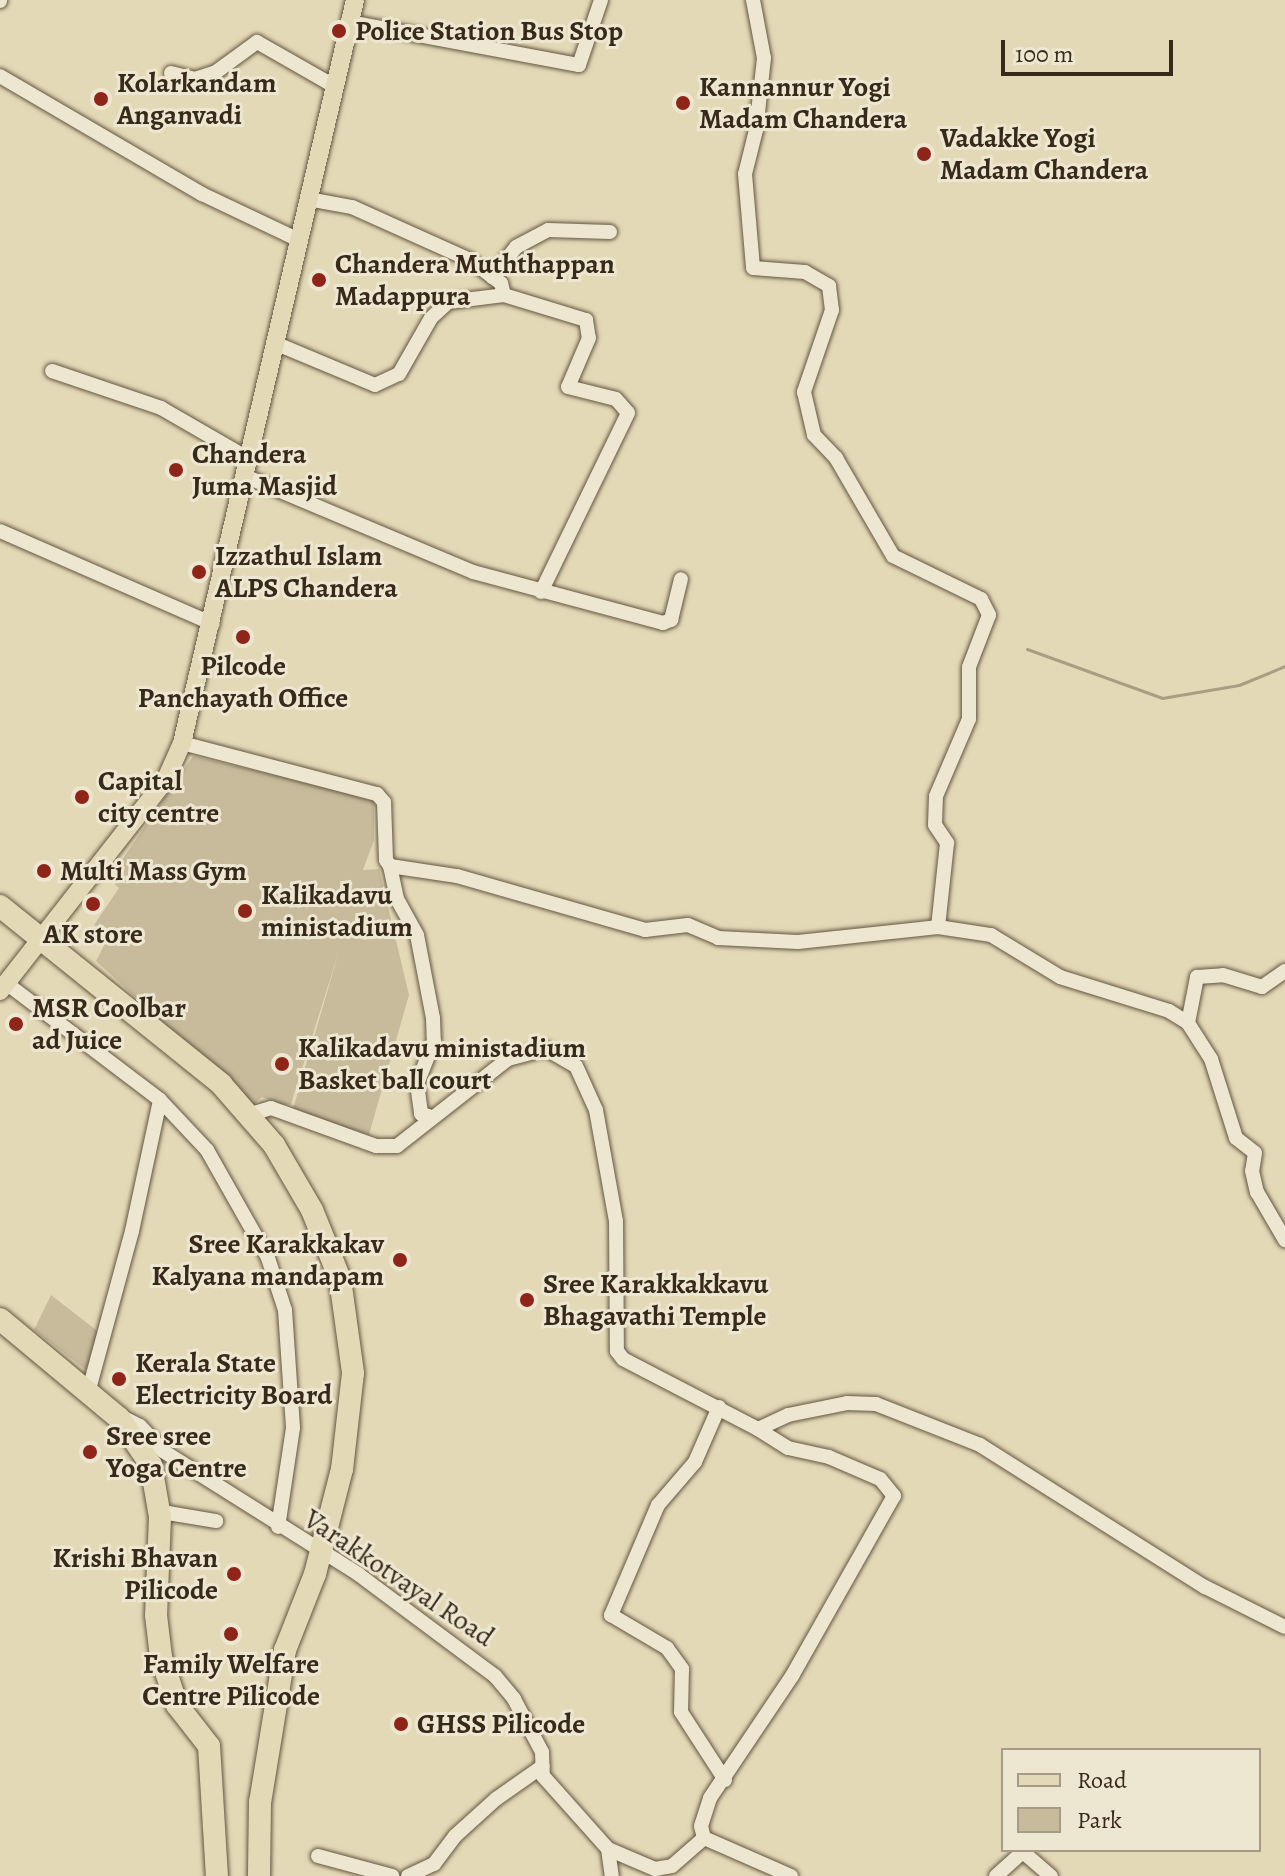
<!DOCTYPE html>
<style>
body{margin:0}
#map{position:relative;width:1285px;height:1876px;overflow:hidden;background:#e4d9b7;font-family:Alegreya,serif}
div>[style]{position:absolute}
.green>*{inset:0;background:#c7bb9c}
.stream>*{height:3px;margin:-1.5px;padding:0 1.5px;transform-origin:1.5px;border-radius:1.5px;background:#aa9e82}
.roads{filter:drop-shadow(0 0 2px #635641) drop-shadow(0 0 2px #635641)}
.minor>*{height:14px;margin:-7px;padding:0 7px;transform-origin:7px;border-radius:7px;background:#ede6d0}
.major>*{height:18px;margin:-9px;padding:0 9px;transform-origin:9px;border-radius:9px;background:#e4d9b7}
.highway>*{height:22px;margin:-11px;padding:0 11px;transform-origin:11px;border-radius:11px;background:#e4d9b7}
.dots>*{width:22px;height:22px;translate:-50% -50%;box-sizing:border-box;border:4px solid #ede6d0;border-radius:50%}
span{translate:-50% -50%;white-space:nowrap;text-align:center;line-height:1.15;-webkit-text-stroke:6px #ede6d0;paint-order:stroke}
.poi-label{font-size:28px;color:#382a1a;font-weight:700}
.left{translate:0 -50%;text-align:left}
.right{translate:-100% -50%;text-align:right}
.street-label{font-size:28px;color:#382a1a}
.legend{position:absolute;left:1001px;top:1748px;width:260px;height:104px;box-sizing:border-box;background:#ede6d0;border:2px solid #a59b87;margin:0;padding:10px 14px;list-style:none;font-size:24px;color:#382a1a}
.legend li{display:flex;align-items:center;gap:16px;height:40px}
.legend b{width:40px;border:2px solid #a59b87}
.scale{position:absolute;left:1001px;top:40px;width:172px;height:36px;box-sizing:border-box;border:4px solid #382a1a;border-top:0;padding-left:10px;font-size:24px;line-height:28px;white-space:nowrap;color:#382a1a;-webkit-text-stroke:6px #ede6d0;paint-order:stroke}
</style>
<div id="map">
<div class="green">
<i style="clip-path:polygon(193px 756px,374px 799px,374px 840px,363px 870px,379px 869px,409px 995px,368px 1138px,293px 1109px,339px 951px,291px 1104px,281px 1105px,262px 1097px,253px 1105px,96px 961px,110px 934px,94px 925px,119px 888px,109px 879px)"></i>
<i style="clip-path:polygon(51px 1295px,100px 1333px,86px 1370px,34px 1330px)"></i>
</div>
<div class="stream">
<i style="left:1027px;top:649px;width:144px;rotate:19.9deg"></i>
<i style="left:1162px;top:698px;width:78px;rotate:-9.6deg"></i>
<i style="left:1239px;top:685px;width:50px;rotate:-22.4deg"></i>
</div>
<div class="roads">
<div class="minor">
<i style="left:753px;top:0;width:59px;rotate:79.3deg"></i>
<i style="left:764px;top:58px;width:72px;rotate:96.3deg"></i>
<i style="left:756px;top:130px;width:45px;rotate:104deg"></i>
<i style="left:745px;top:174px;width:94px;rotate:85.1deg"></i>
<i style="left:753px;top:268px;width:52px;rotate:4.4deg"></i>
<i style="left:805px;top:272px;width:28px;rotate:30deg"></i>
<i style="left:829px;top:286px;width:24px;rotate:83deg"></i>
<i style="left:832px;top:310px;width:87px;rotate:108.9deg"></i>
<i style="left:804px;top:392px;width:44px;rotate:76.9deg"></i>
<i style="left:814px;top:435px;width:32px;rotate:46deg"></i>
<i style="left:836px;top:458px;width:113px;rotate:59.8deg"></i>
<i style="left:893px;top:556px;width:98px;rotate:26deg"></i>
<i style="left:981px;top:599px;width:18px;rotate:63deg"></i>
<i style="left:989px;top:615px;width:56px;rotate:111deg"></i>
<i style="left:969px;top:667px;width:52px;rotate:90deg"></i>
<i style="left:969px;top:719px;width:84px;rotate:113.2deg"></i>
<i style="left:936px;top:796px;width:29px;rotate:92deg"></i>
<i style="left:935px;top:825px;width:22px;rotate:56deg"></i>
<i style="left:947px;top:843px;width:84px;rotate:96.1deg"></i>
<i style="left:0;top:1px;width:1px;rotate:-90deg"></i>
<i style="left:349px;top:22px;width:234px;rotate:10.6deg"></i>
<i style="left:579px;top:65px;width:69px;rotate:-71.3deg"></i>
<i style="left:171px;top:73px;width:25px;rotate:14deg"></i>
<i style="left:195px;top:79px;width:22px;rotate:-18deg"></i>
<i style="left:216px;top:72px;width:51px;rotate:-36.2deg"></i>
<i style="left:257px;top:42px;width:89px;rotate:29.7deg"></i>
<i style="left:0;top:76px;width:234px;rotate:30.3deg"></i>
<i style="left:202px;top:194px;width:107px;rotate:25.4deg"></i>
<i style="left:308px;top:199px;width:45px;rotate:10.3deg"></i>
<i style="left:352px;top:207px;width:129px;rotate:24.2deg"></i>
<i style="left:470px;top:260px;width:39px;rotate:37deg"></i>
<i style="left:501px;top:283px;width:12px;rotate:76deg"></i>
<i style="left:492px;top:277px;width:38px;rotate:-51deg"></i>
<i style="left:516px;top:247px;width:36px;rotate:-28deg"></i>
<i style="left:548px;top:230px;width:62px;rotate:1.8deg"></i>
<i style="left:277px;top:344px;width:106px;rotate:22.7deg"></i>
<i style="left:375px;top:385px;width:26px;rotate:-25deg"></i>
<i style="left:399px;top:374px;width:64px;rotate:-60.3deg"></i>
<i style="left:431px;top:318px;width:23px;rotate:-43deg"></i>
<i style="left:448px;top:302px;width:56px;rotate:-7.1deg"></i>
<i style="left:504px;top:295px;width:86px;rotate:17deg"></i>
<i style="left:586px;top:320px;width:18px;rotate:81deg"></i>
<i style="left:589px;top:338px;width:53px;rotate:113.2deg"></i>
<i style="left:568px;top:387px;width:49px;rotate:14deg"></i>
<i style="left:616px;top:399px;width:18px;rotate:49deg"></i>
<i style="left:628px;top:413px;width:199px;rotate:115.9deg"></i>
<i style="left:52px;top:371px;width:115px;rotate:18.7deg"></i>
<i style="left:161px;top:408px;width:104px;rotate:30deg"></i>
<i style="left:247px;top:477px;width:245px;rotate:22.8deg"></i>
<i style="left:473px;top:572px;width:197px;rotate:15deg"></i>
<i style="left:663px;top:623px;width:9px;rotate:-21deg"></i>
<i style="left:671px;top:620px;width:42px;rotate:-76.3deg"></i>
<i style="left:0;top:531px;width:232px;rotate:23.6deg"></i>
<i style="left:182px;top:743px;width:202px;rotate:14.7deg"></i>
<i style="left:377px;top:794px;width:11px;rotate:49deg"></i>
<i style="left:384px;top:802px;width:58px;rotate:88deg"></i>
<i style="left:386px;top:860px;width:7px;rotate:56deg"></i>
<i style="left:390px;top:866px;width:68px;rotate:8.5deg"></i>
<i style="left:457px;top:876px;width:196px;rotate:16deg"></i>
<i style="left:645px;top:930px;width:43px;rotate:-6.6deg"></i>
<i style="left:688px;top:925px;width:33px;rotate:23deg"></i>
<i style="left:718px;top:938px;width:80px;rotate:2.9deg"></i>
<i style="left:798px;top:942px;width:141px;rotate:-6.1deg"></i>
<i style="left:938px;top:927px;width:54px;rotate:8.6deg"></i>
<i style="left:991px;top:935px;width:81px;rotate:31.3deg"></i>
<i style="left:1060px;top:977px;width:114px;rotate:17.3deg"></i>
<i style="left:1169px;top:1011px;width:22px;rotate:32deg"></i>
<i style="left:1188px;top:1023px;width:43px;rotate:57.4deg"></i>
<i style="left:1211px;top:1059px;width:83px;rotate:72.4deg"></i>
<i style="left:1236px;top:1138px;width:24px;rotate:38deg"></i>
<i style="left:1255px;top:1153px;width:18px;rotate:99deg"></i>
<i style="left:1252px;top:1171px;width:22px;rotate:77deg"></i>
<i style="left:1257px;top:1192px;width:56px;rotate:59.7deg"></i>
<i style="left:390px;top:866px;width:34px;rotate:78deg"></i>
<i style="left:397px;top:899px;width:41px;rotate:60.9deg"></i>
<i style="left:417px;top:935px;width:85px;rotate:79.1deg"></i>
<i style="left:433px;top:1018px;width:23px;rotate:88deg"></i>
<i style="left:434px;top:1041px;width:46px;rotate:111.6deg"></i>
<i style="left:417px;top:1084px;width:30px;rotate:82deg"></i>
<i style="left:421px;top:1114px;width:8px;rotate:14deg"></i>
<i style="left:6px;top:983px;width:193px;rotate:37.2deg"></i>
<i style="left:160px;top:1100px;width:69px;rotate:46.8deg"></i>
<i style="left:207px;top:1150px;width:124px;rotate:60.5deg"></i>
<i style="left:268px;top:1258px;width:55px;rotate:71.9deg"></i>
<i style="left:285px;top:1310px;width:118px;rotate:86.1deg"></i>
<i style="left:293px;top:1428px;width:100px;rotate:98.6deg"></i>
<i style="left:1188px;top:1023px;width:47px;rotate:-78.9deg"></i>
<i style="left:1197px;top:977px;width:26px;rotate:-4deg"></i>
<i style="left:1223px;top:975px;width:41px;rotate:17.1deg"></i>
<i style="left:1262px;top:987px;width:28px;rotate:-35deg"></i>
<i style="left:248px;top:1115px;width:24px;rotate:-17deg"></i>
<i style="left:271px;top:1108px;width:112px;rotate:19.9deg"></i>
<i style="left:376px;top:1146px;width:21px"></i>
<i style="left:397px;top:1146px;width:141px;rotate:-38.1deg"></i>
<i style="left:508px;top:1059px;width:39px;rotate:-15deg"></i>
<i style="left:546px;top:1049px;width:34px;rotate:30deg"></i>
<i style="left:576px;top:1066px;width:48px;rotate:65.6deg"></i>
<i style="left:596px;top:1110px;width:113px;rotate:79.8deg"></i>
<i style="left:616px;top:1221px;width:130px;rotate:89.6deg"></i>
<i style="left:617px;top:1351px;width:10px;rotate:53deg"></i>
<i style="left:623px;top:1359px;width:152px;rotate:27.4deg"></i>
<i style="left:758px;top:1429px;width:33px;rotate:-25deg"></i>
<i style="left:788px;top:1415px;width:60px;rotate:-11.5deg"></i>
<i style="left:847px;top:1403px;width:29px;rotate:2deg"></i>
<i style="left:876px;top:1404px;width:112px;rotate:21.5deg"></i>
<i style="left:980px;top:1445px;width:266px;rotate:32.3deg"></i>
<i style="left:1205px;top:1587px;width:89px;rotate:26.6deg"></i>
<i style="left:88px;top:1393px;width:168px;rotate:-74.8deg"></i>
<i style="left:132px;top:1231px;width:134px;rotate:-77.9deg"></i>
<i style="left:719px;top:1407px;width:60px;rotate:113.6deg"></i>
<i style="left:695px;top:1462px;width:57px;rotate:130.7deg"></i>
<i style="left:658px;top:1505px;width:120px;rotate:113.1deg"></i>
<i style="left:611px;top:1615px;width:65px;rotate:30.5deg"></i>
<i style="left:667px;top:1648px;width:26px;rotate:54deg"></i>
<i style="left:682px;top:1669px;width:43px;rotate:91.3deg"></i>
<i style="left:681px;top:1712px;width:81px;rotate:57.1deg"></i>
<i style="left:122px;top:1417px;width:20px;rotate:27deg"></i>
<i style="left:140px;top:1426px;width:34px;rotate:47deg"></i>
<i style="left:163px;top:1451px;width:231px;rotate:32.2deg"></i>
<i style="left:358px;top:1574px;width:171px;rotate:36.7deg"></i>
<i style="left:495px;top:1676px;width:30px;rotate:50deg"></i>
<i style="left:514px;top:1699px;width:60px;rotate:62.2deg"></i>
<i style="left:542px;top:1752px;width:24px;rotate:88deg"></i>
<i style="left:543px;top:1776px;width:98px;rotate:48.3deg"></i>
<i style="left:608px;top:1849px;width:27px;rotate:82deg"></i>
<i style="left:160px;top:1517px;width:9px;rotate:-27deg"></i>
<i style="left:168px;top:1513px;width:49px;rotate:9.5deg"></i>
<i style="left:704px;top:1838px;width:12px;rotate:-104deg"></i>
<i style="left:701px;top:1826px;width:29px;rotate:-72deg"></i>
<i style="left:710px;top:1798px;width:147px;rotate:-56.1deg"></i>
<i style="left:792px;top:1676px;width:207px;rotate:-60.5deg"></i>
<i style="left:894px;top:1496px;width:22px;rotate:-129deg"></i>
<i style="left:880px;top:1479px;width:56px;rotate:-156.7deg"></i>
<i style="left:829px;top:1457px;width:42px;rotate:-167.6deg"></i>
<i style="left:788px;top:1448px;width:36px;rotate:-148deg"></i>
<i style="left:608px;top:1849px;width:51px;rotate:23.1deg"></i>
<i style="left:655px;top:1869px;width:17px;rotate:-10deg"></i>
<i style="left:672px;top:1866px;width:43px;rotate:-41.2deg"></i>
<i style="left:704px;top:1838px;width:95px;rotate:23.6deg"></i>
<i style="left:318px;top:1856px;width:77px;rotate:15.1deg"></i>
<i style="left:408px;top:1876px;width:29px;rotate:-25deg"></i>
<i style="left:434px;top:1864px;width:35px;rotate:-53deg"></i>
<i style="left:455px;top:1836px;width:55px;rotate:-42.1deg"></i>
<i style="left:496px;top:1799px;width:57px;rotate:-35.1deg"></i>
<i style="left:996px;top:1876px;width:36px;rotate:-42deg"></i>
<i style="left:1023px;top:1852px;width:37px;rotate:41deg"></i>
</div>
<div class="major">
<i style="left:0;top:991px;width:269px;rotate:-51.9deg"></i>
<i style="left:166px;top:779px;width:39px;rotate:-66deg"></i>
<i style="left:182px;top:743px;width:763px;rotate:-76.89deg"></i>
</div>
<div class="highway">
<i style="left:0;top:906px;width:284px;rotate:38.8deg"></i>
<i style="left:221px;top:1084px;width:81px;rotate:49deg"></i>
<i style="left:274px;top:1145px;width:75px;rotate:59.7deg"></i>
<i style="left:312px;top:1210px;width:74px;rotate:67.9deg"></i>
<i style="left:340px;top:1279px;width:95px;rotate:82.1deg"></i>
<i style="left:353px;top:1373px;width:97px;rotate:96.5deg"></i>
<i style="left:342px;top:1469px;width:108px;rotate:104.4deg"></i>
<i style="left:315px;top:1574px;width:82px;rotate:111.5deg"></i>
<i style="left:285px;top:1650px;width:154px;rotate:99.3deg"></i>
<i style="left:260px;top:1802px;width:74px;rotate:90.8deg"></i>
<i style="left:0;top:1319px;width:155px;rotate:39.8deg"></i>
<i style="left:119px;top:1418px;width:57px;rotate:55.8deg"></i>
<i style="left:151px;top:1465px;width:53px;rotate:80.2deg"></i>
<i style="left:160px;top:1517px;width:98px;rotate:92.3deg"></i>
<i style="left:156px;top:1615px;width:42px;rotate:83.2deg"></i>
<i style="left:161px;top:1657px;width:51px;rotate:71.6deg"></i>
<i style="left:177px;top:1705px;width:52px;rotate:52deg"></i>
<i style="left:209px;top:1746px;width:130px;rotate:86.5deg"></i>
</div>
</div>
<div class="dots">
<i style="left:339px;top:31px;background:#8f2418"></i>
<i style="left:101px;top:99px;background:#8f2418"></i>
<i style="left:683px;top:103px;background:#8f2418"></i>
<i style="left:924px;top:154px;background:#8f2418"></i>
<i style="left:319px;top:280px;background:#8f2418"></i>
<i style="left:176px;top:470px;background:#8f2418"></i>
<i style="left:199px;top:572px;background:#8f2418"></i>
<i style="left:243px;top:637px;background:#8f2418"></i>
<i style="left:82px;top:797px;background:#8f2418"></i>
<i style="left:44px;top:871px;background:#8f2418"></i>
<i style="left:93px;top:904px;background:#8f2418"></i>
<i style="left:245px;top:911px;background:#8f2418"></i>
<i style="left:16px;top:1024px;background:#8f2418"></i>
<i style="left:282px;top:1064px;background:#8f2418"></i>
<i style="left:400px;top:1260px;background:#8f2418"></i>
<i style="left:527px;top:1300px;background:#8f2418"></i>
<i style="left:119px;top:1379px;background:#8f2418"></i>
<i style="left:90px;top:1452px;background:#8f2418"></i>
<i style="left:234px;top:1574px;background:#8f2418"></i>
<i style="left:231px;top:1634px;background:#8f2418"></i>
<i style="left:401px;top:1724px;background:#8f2418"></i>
</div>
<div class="poi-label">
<span class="left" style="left:355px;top:31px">Police Station Bus Stop</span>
<span class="left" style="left:117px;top:99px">Kolarkandam<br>Anganvadi</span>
<span class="left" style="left:699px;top:103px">Kannannur Yogi<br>Madam Chandera</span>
<span class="left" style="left:940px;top:154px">Vadakke Yogi<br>Madam Chandera</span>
<span class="left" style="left:335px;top:280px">Chandera Muththappan<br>Madappura</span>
<span class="left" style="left:192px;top:470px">Chandera<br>Juma Masjid</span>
<span class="left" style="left:215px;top:572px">Izzathul Islam<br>ALPS Chandera</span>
<span style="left:243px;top:682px">Pilcode<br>Panchayath Office</span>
<span class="left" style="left:98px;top:797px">Capital<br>city centre</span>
<span class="left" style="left:60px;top:871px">Multi Mass Gym</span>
<span class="left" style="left:261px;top:911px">Kalikadavu<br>ministadium</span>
<span style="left:93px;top:934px">AK store</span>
<span class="left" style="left:32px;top:1024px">MSR Coolbar<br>ad Juice</span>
<span class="left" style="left:298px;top:1064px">Kalikadavu ministadium<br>Basket ball court</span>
<span class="right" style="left:384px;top:1260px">Sree Karakkakav<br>Kalyana mandapam</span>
<span class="left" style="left:543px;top:1300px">Sree Karakkakkavu<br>Bhagavathi Temple</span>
<span class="left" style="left:135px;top:1379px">Kerala State<br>Electricity Board</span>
<span class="left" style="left:106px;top:1452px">Sree sree<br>Yoga Centre</span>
<span class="right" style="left:218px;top:1574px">Krishi Bhavan<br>Pilicode</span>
<span style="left:231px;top:1680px">Family Welfare<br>Centre Pilicode</span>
<span class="left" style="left:417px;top:1724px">GHSS Pilicode</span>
</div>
<div class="street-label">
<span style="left:399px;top:1578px;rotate:34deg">Varakkotvayal Road</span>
</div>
<ul class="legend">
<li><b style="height:10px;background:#e4d9b7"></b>Road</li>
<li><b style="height:22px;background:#c7bb9c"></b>Park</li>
</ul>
<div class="scale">100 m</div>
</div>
